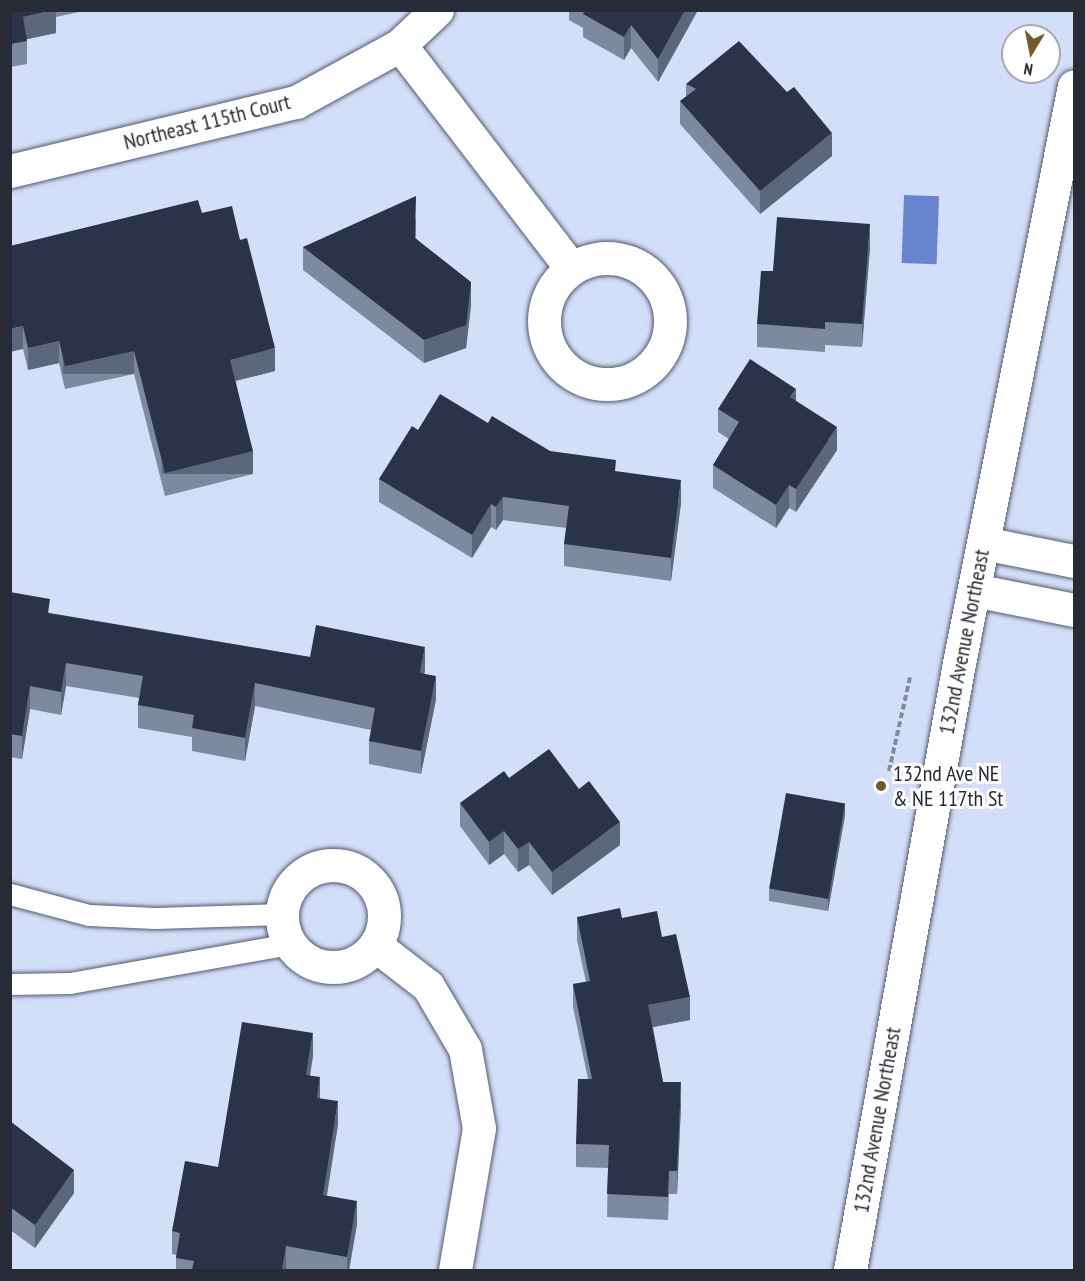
<!DOCTYPE html>
<style>
body{margin:0}
#map{position:relative;width:1085px;height:1281px;overflow:hidden;background:#d3dff9;font-family:"PT Sans Narrow",sans-serif}
div>[style]{position:absolute}
.water>*{inset:0;background:#6785cf;transform-origin:0 0}
.path>*{height:4px;margin-top:-2px;transform-origin:0;background:repeating-linear-gradient(90deg,#828b9d 0 6px,transparent 0 9px)}
.roads{filter:drop-shadow(0 0 2px #515a70) drop-shadow(0 0 2px #515a70)}
.service>*{height:21px;margin:-10.5px;padding:0 10.5px;transform-origin:10.5px;border-radius:10.5px;background:#fff}
.minor>*{height:33px;margin:-16.5px;padding:0 16.5px;transform-origin:16.5px;border-radius:16.5px;background:#fff}
.minor>.ring{margin:-16.5px;padding:0;box-sizing:content-box;background:none;border:33px solid #fff;border-radius:50%}
.tertiary>*{height:33px;margin:-16.5px;padding:0 16.5px;transform-origin:16.5px;border-radius:16.5px;background:#fff}
.wall>*{inset:0;background:#7e89a0}
.shaded-wall>*{inset:0;background:#5d677c;transform-origin:0 0}
.building>*{inset:0;background:#2a3347;transform-origin:0 0}
.dots>*{width:16px;height:16px;translate:-50% -50%;box-sizing:border-box;border:3px solid #fff;border-radius:50%}
span{translate:-50% -50%;white-space:nowrap;text-align:center;line-height:1.15;-webkit-text-stroke:6px #fff;paint-order:stroke}
.street-label{font-size:22px;color:#272b35}
.poi-label{font-size:22px;color:#272b35}
.left{translate:0 -50%;text-align:left}
.frame{position:absolute;inset:0;border:12px solid #272b35;pointer-events:none}
.north{position:absolute;left:1001px;top:24px;width:60px;height:60px;box-sizing:border-box;background:#fff;border:2px solid #a9aaae;border-radius:50%;rotate:190deg;font-size:16px;font-weight:700;line-height:24px;text-align:center;color:#272b35}
.north::after{content:'';display:block;margin:auto;width:21px;height:27px;background:#705b2a;clip-path:polygon(50% 0,100% 100%,50% 72%,0 100%)}
</style>
<div id="map">
<div class="water">
<i style="left:904px;top:195px;width:35px;height:68px;rotate:2deg"></i>
</div>
<div class="path">
<i style="left:889px;top:771px;width:96px;rotate:-77.4deg"></i>
</div>
<div class="roads">
<div class="service">
<i style="left:10px;top:894px;width:82px;rotate:14.9deg"></i>
<i style="left:89px;top:915px;width:66px;rotate:2.6deg"></i>
<i style="left:155px;top:918px;width:128px;rotate:-1.8deg"></i>
<i style="left:10px;top:984px;width:60px;rotate:-1deg"></i>
<i style="left:70px;top:983px;width:222px;rotate:-10.1deg"></i>
</div>
<div class="minor">
<i style="left:400px;top:45px;width:51px;rotate:-43.4deg"></i>
<i style="left:10px;top:171px;width:294px;rotate:-13.6deg"></i>
<i style="left:296px;top:102px;width:119px;rotate:-28.7deg"></i>
<i style="left:400px;top:45px;width:281px;rotate:52.5deg"></i>
<i class="ring" style="left:544px;top:258px;width:93px;height:93px"></i>
<i style="left:983px;top:543px;width:93px;rotate:11.2deg"></i>
<i style="left:974px;top:590px;width:102px;rotate:11.3deg"></i>
<i class="ring" style="left:282px;top:865px;width:69px;height:69px"></i>
<i style="left:375px;top:945px;width:67px;rotate:37.7deg"></i>
<i style="left:428px;top:986px;width:73px;rotate:59.6deg"></i>
<i style="left:465px;top:1049px;width:80px;rotate:80deg"></i>
<i style="left:479px;top:1128px;width:144px;rotate:99.6deg"></i>
</div>
<div class="tertiary">
<i style="left:850px;top:1270px;width:617px;rotate:-79.82deg"></i>
<i style="left:959px;top:663px;width:588px;rotate:-78.73deg"></i>
</div>
</div>
<div class="wall">
<i style="clip-path:polygon(10px 10px,88px 10px,56px 17px,56px 33px,27px 39px,27px 64px,10px 67px)"></i>
<i style="clip-path:polygon(569px 10px,698px 10px,658px 82px,631px 48px,624px 60px,583px 37px,583px 28px,569px 20px)"></i>
<i style="clip-path:polygon(686px 84px,832px 156px,760px 214px,680px 124px,680px 101px,686px 97px)"></i>
<i style="clip-path:polygon(202px 213px,240px 240px,275px 371px,236px 381px,253px 474px,165px 496px,134px 374px,65px 389px,59px 363px,28px 370px,23px 349px,10px 246px)"></i>
<i style="clip-path:polygon(416px 219px,416px 238px,471px 305px,466px 348px,424px 363px,303px 270px,303px 247px)"></i>
<i style="clip-path:polygon(870px 247px,862px 347px,825px 345px,825px 352px,757px 347px,757px 324px,773px 271px)"></i>
<i style="clip-path:polygon(796px 401px,837px 450px,796px 512px,789px 508px,776px 528px,713px 488px,713px 465px,729px 439px,718px 432px,718px 409px)"></i>
<i style="clip-path:polygon(488px 423px,550px 451px,681px 503px,671px 581px,564px 566px,564px 544px,566px 528px,503px 520px,496px 530px,491px 527px,472px 558px,379px 502px,379px 479px,418px 430px)"></i>
<i style="clip-path:polygon(10px 592px,50px 613px,310px 657px,425px 670px,424px 673px,436px 699px,421px 774px,369px 764px,369px 741px,371px 730px,255px 706px,245px 761px,192px 751px,192px 737px,138px 728px,138px 705px,139px 698px,66px 686px,61px 715px,30px 709px,22px 759px,10px 757px)"></i>
<i style="clip-path:polygon(509px 778px,620px 845px,552px 895px,529px 865px,518px 872px,504px 854px,489px 865px,460px 826px,460px 803px)"></i>
<i style="clip-path:polygon(845px 815px,828px 911px,769px 901px,769px 889px)"></i>
<i style="clip-path:polygon(577px 917px,622px 918px,662px 937px,690px 1020px,653px 1027px,663px 1082px,681px 1105px,677px 1194px,669px 1194px,668px 1220px,607px 1217px,608px 1168px,576px 1167px,576px 1144px,588px 1079px,573px 1007px,573px 984px,586px 982px,577px 940px)"></i>
<i style="clip-path:polygon(313px 1056px,310px 1076px,320px 1098px,338px 1124px,327px 1196px,357px 1224px,349px 1270px,295px 1270px,286px 1269px,286px 1270px,176px 1270px,176px 1255px,172px 1254px,172px 1231px,218px 1167px)"></i>
<i style="clip-path:polygon(10px 1121px,74px 1193px,35px 1248px,10px 1230px)"></i>
</div>
<div class="shaded-wall">
<i style="clip-path:polygon(56px 10px,56px 33px,23px 40px,23px 17px)"></i>
<i style="clip-path:polygon(685px 10px,698px 10px,658px 82px,658px 59px)"></i>
<i style="clip-path:polygon(631px 25px,631px 48px,624px 60px,624px 37px)"></i>
<i style="clip-path:polygon(832px 133px,832px 156px,760px 214px,760px 191px)"></i>
<i style="clip-path:polygon(870px 224px,870px 247px,862px 347px,862px 324px)"></i>
<i style="clip-path:polygon(471px 282px,471px 305px,466px 348px,424px 363px,424px 340px)"></i>
<i style="clip-path:polygon(23px 326px,23px 349px,10px 352px,10px 329px)"></i>
<i style="clip-path:polygon(59px 341px,59px 363px,28px 370px,28px 348px)"></i>
<i style="clip-path:polygon(275px 348px,275px 371px,230px 382px,230px 360px)"></i>
<i style="left:134px;top:351px;width:23px;height:71px;rotate:90deg"></i>
<i style="clip-path:polygon(796px 389px,796px 412px,790px 397px)"></i>
<i style="clip-path:polygon(837px 427px,837px 450px,796px 512px,796px 489px)"></i>
<i style="left:253px;top:451px;width:23px;height:91px;rotate:90deg"></i>
<i style="clip-path:polygon(681px 480px,681px 503px,671px 581px,671px 558px)"></i>
<i style="clip-path:polygon(789px 485px,789px 508px,776px 528px,776px 505px)"></i>
<i style="clip-path:polygon(503px 497px,503px 520px,496px 530px,496px 507px)"></i>
<i style="clip-path:polygon(491px 504px,491px 527px,472px 558px,472px 535px)"></i>
<i style="clip-path:polygon(425px 647px,425px 670px,420px 696px,420px 673px)"></i>
<i style="clip-path:polygon(66px 663px,66px 686px,61px 715px,61px 692px)"></i>
<i style="clip-path:polygon(436px 676px,436px 699px,421px 774px,421px 751px)"></i>
<i style="clip-path:polygon(255px 683px,255px 706px,245px 761px,245px 738px)"></i>
<i style="clip-path:polygon(30px 686px,30px 709px,22px 759px,22px 736px)"></i>
<i style="clip-path:polygon(845px 803px,845px 815px,828px 911px,828px 899px)"></i>
<i style="clip-path:polygon(620px 822px,620px 845px,552px 895px,552px 872px)"></i>
<i style="clip-path:polygon(504px 831px,504px 854px,489px 865px,489px 842px)"></i>
<i style="clip-path:polygon(529px 842px,529px 865px,518px 872px,518px 849px)"></i>
<i style="clip-path:polygon(690px 997px,690px 1020px,648px 1028px,648px 1005px)"></i>
<i style="clip-path:polygon(313px 1033px,313px 1056px,306px 1098px,306px 1075px)"></i>
<i style="clip-path:polygon(320px 1077px,320px 1100px,317px 1098px)"></i>
<i style="clip-path:polygon(681px 1082px,681px 1105px,677px 1194px,677px 1171px)"></i>
<i style="clip-path:polygon(338px 1101px,338px 1124px,323px 1218px,323px 1195px)"></i>
<i style="clip-path:polygon(74px 1170px,74px 1193px,35px 1248px,35px 1225px)"></i>
<i style="clip-path:polygon(357px 1201px,357px 1224px,349px 1270px,347px 1270px,347px 1257px)"></i>
<i style="clip-path:polygon(286px 1246px,286px 1270px,282px 1270px)"></i>
</div>
<div class="building">
<i style="clip-path:polygon(10px 10px,54px 10px,23px 17px,27px 41px,10px 44px)"></i>
<i style="clip-path:polygon(585px 10px,685px 10px,658px 59px,631px 25px,624px 37px,583px 14px)"></i>
<i style="clip-path:polygon(739px 41px,787px 92px,794px 87px,832px 133px,760px 191px,680px 101px,696px 89px,686px 84px)"></i>
<i style="clip-path:polygon(416px 196px,415px 238px,471px 282px,466px 325px,424px 340px,303px 247px)"></i>
<i style="clip-path:polygon(198px 200px,202px 213px,232px 206px,240px 240px,247px 238px,275px 348px,230px 360px,253px 451px,165px 473px,134px 351px,65px 366px,59px 341px,28px 348px,23px 326px,10px 329px,10px 246px)"></i>
<i style="clip-path:polygon(777px 217px,870px 224px,862px 324px,825px 322px,825px 329px,757px 324px,761px 271px,773px 271px)"></i>
<i style="clip-path:polygon(750px 359px,796px 389px,790px 397px,837px 427px,796px 489px,789px 485px,776px 505px,713px 465px,739px 422px,718px 409px)"></i>
<i style="clip-path:polygon(440px 394px,488px 423px,492px 416px,550px 451px,616px 460px,615px 471px,681px 480px,671px 558px,564px 544px,569px 506px,503px 497px,496px 507px,491px 504px,472px 535px,379px 479px,412px 426px,418px 430px)"></i>
<i style="clip-path:polygon(10px 592px,50px 599px,48px 613px,310px 657px,316px 625px,425px 647px,420px 673px,436px 676px,421px 751px,369px 741px,375px 708px,255px 683px,245px 738px,192px 728px,194px 715px,138px 705px,143px 676px,66px 663px,61px 692px,30px 686px,22px 736px,10px 734px)"></i>
<i style="clip-path:polygon(549px 749px,579px 789px,589px 781px,620px 822px,552px 872px,529px 842px,518px 849px,504px 831px,489px 842px,460px 803px,504px 771px,509px 778px)"></i>
<i style="left:786px;top:793px;width:60px;height:97px;rotate:10deg"></i>
<i style="clip-path:polygon(620px 908px,622px 918px,657px 911px,662px 937px,676px 934px,690px 997px,648px 1005px,663px 1082px,681px 1082px,677px 1171px,669px 1171px,668px 1197px,607px 1194px,609px 1145px,576px 1144px,578px 1079px,592px 1079px,573px 984px,590px 981px,577px 917px)"></i>
<i style="clip-path:polygon(242px 1022px,313px 1033px,306px 1075px,320px 1077px,317px 1098px,338px 1101px,323px 1195px,357px 1201px,347px 1257px,286px 1246px,282px 1270px,192px 1270px,194px 1261px,176px 1258px,180px 1233px,172px 1231px,185px 1161px,218px 1167px)"></i>
<i style="clip-path:polygon(10px 1121px,74px 1170px,35px 1225px,10px 1207px)"></i>
</div>
<div class="dots">
<i style="left:881px;top:786px;background:#705b2a"></i>
</div>
<div class="street-label">
<span style="left:207px;top:122px;rotate:-14deg">Northeast 115th Court</span>
<span style="left:964px;top:642px;rotate:-79deg">132nd Avenue Northeast</span>
<span style="left:877px;top:1120px;rotate:-80deg">132nd Avenue Northeast</span>
</div>
<div class="poi-label">
<span class="left" style="left:893px;top:786px">132nd Ave NE<br>&amp; NE 117th St</span>
</div>
<div class="frame"></div>
<div class="north">N</div>
</div>
